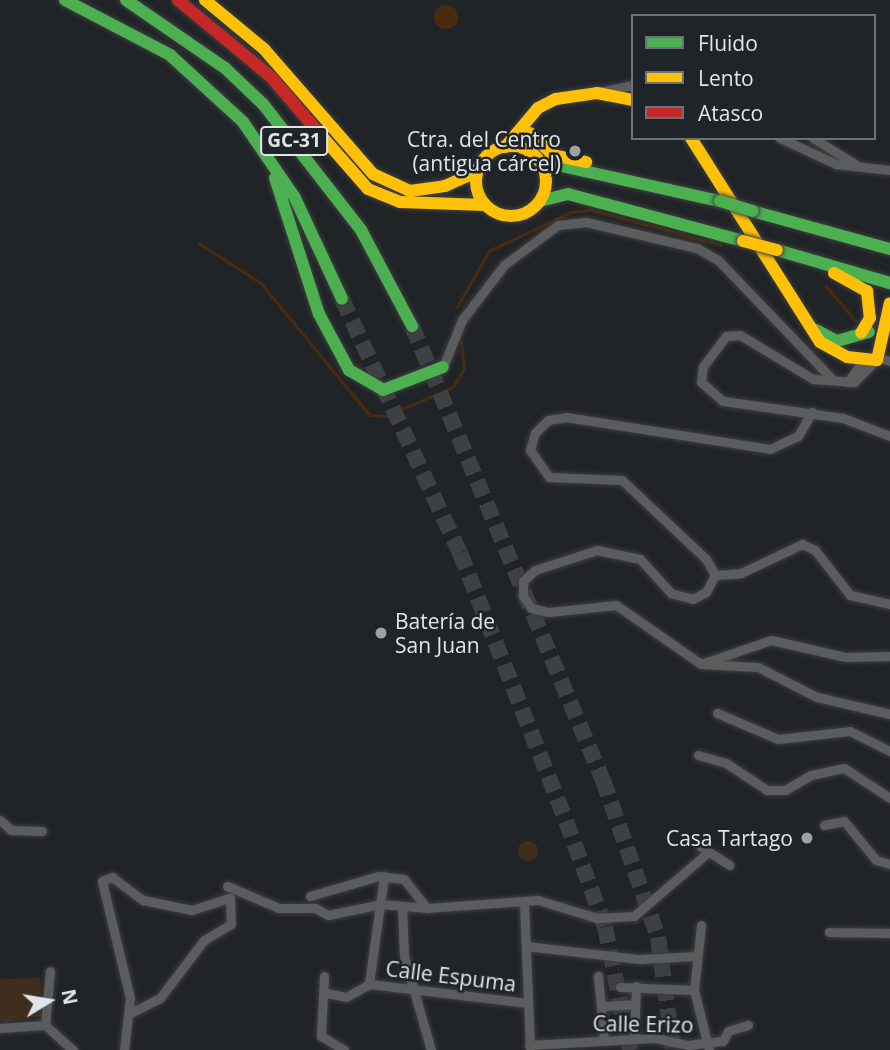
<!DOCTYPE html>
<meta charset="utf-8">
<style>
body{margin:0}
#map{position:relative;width:890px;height:1050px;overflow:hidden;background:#212427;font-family:"Open Sans",sans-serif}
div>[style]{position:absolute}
.green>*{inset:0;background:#3f2e1e}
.round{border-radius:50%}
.water>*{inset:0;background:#492b0f}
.stream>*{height:2.5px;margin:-1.25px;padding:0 1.25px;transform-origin:1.25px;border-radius:1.25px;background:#492b0f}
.highway-tunnel>*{height:16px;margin-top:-8px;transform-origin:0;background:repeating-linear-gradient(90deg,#3e4144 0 16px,transparent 0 24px)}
.roads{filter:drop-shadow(0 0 2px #3d3f41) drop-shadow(0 0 2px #3d3f41)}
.street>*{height:9px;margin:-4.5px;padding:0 4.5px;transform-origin:4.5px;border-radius:4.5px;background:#5b5c5d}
.fast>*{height:12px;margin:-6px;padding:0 6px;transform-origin:6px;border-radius:6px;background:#4caf50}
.slow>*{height:12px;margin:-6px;padding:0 6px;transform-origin:6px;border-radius:6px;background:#ffc107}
.slow>.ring{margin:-6px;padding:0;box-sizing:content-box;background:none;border:12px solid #ffc107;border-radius:50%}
.jam>*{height:12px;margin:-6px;padding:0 6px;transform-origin:6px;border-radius:6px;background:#c62828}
.bridges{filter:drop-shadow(0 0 2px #3d3f41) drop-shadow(0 0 2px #3d3f41)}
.fast-bridge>*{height:12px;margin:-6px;padding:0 6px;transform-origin:6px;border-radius:6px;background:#4caf50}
.slow-bridge>*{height:12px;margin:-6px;padding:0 6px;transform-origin:6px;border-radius:6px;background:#ffc107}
.dots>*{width:19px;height:19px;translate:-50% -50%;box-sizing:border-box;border:4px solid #1f2429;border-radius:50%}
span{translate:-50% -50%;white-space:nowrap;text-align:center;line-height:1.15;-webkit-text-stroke:5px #1f2429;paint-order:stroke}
.shield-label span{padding:2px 5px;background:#1f2429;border:2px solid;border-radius:5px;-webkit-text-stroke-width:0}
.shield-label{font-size:19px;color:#e2e5e8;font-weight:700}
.poi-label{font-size:21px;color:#e2e5e8}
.right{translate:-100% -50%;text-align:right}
.left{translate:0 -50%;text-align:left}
.street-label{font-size:21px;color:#e2e5e8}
.legend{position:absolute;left:631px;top:14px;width:245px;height:126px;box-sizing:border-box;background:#1f2429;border:2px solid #6d7175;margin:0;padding:9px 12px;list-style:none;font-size:21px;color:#e2e5e8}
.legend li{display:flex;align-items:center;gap:14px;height:35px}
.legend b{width:35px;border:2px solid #6d7175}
.north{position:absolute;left:14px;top:966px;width:70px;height:70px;-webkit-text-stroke:5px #1f2429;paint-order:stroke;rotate:79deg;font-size:19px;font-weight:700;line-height:28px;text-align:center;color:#e2e5e8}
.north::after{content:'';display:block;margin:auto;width:24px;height:32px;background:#e2e5e8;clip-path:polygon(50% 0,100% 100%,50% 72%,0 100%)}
</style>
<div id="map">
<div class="green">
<i class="round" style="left:518px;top:841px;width:20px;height:20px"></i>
<i style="clip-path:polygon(40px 978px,42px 1016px,0 1023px,0 979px)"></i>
</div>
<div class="water">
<i class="round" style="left:434px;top:5px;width:24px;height:24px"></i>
</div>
<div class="stream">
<i style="left:199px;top:243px;width:74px;rotate:32.8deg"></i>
<i style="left:261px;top:283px;width:171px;rotate:50.5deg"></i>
<i style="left:370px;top:415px;width:16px;rotate:4deg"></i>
<i style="left:386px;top:416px;width:73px;rotate:-23.4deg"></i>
<i style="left:453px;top:387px;width:21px;rotate:-59deg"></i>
<i style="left:464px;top:369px;width:27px;rotate:-96deg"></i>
<i style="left:826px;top:286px;width:46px;rotate:49.4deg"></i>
<i style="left:457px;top:307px;width:64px;rotate:-60.3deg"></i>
<i style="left:489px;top:251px;width:91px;rotate:-25.4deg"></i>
<i style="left:571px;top:212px;width:20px;rotate:-6deg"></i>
<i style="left:591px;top:210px;width:135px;rotate:15.1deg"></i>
</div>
<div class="highway-tunnel">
<i style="left:342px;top:299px;width:280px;rotate:65.1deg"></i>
<i style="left:460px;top:553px;width:288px;rotate:68.4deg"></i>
<i style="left:566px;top:821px;width:113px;rotate:69.8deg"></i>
<i style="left:605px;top:927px;width:126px;rotate:78.5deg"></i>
<i style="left:412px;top:326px;width:493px;rotate:67.2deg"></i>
<i style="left:603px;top:780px;width:166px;rotate:70.7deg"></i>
<i style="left:658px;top:937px;width:114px;rotate:82.4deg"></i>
</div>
<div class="roads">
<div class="street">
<i style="left:600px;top:92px;width:34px;rotate:-12deg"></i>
<i style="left:780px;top:138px;width:62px;rotate:24.9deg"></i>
<i style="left:836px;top:164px;width:54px;rotate:6.3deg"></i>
<i style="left:813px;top:138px;width:49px;rotate:31.8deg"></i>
<i style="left:878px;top:358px;width:12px;rotate:14deg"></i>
<i style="left:875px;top:361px;width:30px;rotate:135deg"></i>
<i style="left:854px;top:382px;width:41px;rotate:-175.8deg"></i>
<i style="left:813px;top:379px;width:85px;rotate:-148.9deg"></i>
<i style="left:740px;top:335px;width:14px;rotate:176deg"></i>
<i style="left:726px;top:336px;width:39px;rotate:127deg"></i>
<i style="left:703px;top:367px;width:15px;rotate:98deg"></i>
<i style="left:701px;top:382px;width:29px;rotate:41deg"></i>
<i style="left:723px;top:401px;width:121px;rotate:8.1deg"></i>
<i style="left:843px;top:418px;width:50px;rotate:21deg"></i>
<i style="left:443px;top:367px;width:51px;rotate:-68deg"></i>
<i style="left:462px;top:320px;width:69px;rotate:-52.6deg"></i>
<i style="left:504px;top:265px;width:67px;rotate:-36.5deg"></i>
<i style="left:558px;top:225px;width:28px;rotate:-6deg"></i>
<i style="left:586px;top:222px;width:114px;rotate:13.2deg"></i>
<i style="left:697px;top:248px;width:24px;rotate:30deg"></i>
<i style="left:718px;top:260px;width:165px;rotate:46.2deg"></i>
<i style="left:848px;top:382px;width:25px;rotate:-56deg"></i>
<i style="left:715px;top:575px;width:19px;rotate:118deg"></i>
<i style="left:706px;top:592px;width:15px;rotate:152deg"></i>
<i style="left:693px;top:599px;width:23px;rotate:-165deg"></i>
<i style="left:671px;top:593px;width:46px;rotate:-132.4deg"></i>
<i style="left:640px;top:559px;width:44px;rotate:-168.2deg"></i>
<i style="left:597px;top:550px;width:65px;rotate:162.1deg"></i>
<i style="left:535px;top:570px;width:16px;rotate:137deg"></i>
<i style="left:523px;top:581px;width:15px;rotate:90deg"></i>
<i style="left:523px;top:596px;width:14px;rotate:56deg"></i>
<i style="left:531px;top:608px;width:18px;rotate:13deg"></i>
<i style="left:549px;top:612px;width:67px;rotate:-6deg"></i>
<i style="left:616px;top:605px;width:103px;rotate:34.8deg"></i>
<i style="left:701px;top:664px;width:57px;rotate:3deg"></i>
<i style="left:758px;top:667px;width:66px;rotate:27deg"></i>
<i style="left:817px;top:697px;width:75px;rotate:13.1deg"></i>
<i style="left:715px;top:575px;width:18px;rotate:-119deg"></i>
<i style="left:706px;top:559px;width:115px;rotate:-136.8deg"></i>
<i style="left:622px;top:480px;width:73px;rotate:-177.6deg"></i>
<i style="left:549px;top:477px;width:33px;rotate:-125deg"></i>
<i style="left:530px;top:450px;width:18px;rotate:-74deg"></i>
<i style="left:535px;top:433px;width:18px;rotate:-45deg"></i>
<i style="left:548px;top:420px;width:18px;rotate:-9deg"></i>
<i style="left:566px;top:417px;width:206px;rotate:8.9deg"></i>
<i style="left:770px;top:449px;width:31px;rotate:-25deg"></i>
<i style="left:798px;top:436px;width:28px;rotate:-60deg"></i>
<i style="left:715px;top:575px;width:26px;rotate:-4deg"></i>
<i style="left:741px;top:573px;width:68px;rotate:-25.4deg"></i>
<i style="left:802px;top:544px;width:14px;rotate:25deg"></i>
<i style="left:815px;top:550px;width:57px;rotate:52.1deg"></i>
<i style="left:850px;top:595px;width:41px;rotate:12.7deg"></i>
<i style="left:701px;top:664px;width:74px;rotate:-18.9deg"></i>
<i style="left:771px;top:640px;width:77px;rotate:12.8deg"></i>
<i style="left:846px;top:657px;width:44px;rotate:-1.3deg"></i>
<i style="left:717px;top:713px;width:66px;rotate:23.1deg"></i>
<i style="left:778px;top:739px;width:72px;rotate:-6.3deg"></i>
<i style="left:850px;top:731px;width:45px;rotate:26.6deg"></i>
<i style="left:698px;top:755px;width:29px;rotate:16deg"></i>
<i style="left:726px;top:763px;width:49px;rotate:33.4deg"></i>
<i style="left:767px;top:790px;width:18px"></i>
<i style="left:785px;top:790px;width:30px;rotate:-30deg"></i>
<i style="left:811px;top:775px;width:34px;rotate:-12deg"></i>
<i style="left:844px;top:768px;width:55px;rotate:33.1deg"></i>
<i style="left:0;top:820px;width:15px;rotate:42deg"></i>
<i style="left:11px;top:830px;width:31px;rotate:2deg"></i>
<i style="left:824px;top:825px;width:20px;rotate:-11deg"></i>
<i style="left:844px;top:821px;width:50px;rotate:50.6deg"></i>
<i style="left:876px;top:860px;width:15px;rotate:16deg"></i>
<i style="left:700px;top:846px;width:35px;rotate:33deg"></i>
<i style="left:227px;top:886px;width:56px;rotate:22.9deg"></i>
<i style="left:279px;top:908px;width:36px"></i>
<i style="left:315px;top:908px;width:15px;rotate:28deg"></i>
<i style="left:328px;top:915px;width:54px;rotate:-11.7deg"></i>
<i style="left:381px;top:904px;width:46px;rotate:5deg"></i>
<i style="left:310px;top:896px;width:72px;rotate:-16.2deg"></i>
<i style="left:379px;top:876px;width:25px;rotate:7deg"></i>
<i style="left:404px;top:879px;width:37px;rotate:52deg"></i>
<i style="left:427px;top:908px;width:111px;rotate:-4.1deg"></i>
<i style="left:538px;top:900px;width:62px;rotate:17deg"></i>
<i style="left:597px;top:918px;width:37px;rotate:-3deg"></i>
<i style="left:634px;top:916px;width:94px;rotate:-40.7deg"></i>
<i style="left:524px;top:903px;width:145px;rotate:87.6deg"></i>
<i style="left:402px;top:906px;width:50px;rotate:87.7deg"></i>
<i style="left:404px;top:956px;width:98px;rotate:74deg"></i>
<i style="left:701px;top:925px;width:65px;rotate:96.1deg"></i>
<i style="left:694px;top:990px;width:62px;rotate:76deg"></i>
<i style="left:829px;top:932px;width:61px;rotate:0.9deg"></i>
<i style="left:526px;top:946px;width:114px;rotate:6.6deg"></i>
<i style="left:639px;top:959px;width:57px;rotate:-3deg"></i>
<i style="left:324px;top:976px;width:60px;rotate:92.9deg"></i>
<i style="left:321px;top:1036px;width:27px;rotate:31deg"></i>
<i style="left:598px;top:976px;width:64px;rotate:84.6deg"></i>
<i style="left:369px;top:984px;width:160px;rotate:6.8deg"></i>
<i style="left:620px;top:987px;width:74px;rotate:2.3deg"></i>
<i style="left:326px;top:993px;width:20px;rotate:11deg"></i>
<i style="left:346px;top:997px;width:26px;rotate:-29deg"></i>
<i style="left:369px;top:984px;width:109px;rotate:-82.1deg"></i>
<i style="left:602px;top:1006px;width:33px;rotate:-3deg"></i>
<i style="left:45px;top:1025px;width:54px;rotate:-84.7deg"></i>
<i style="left:0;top:1028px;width:45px;rotate:-3.8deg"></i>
<i style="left:45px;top:1025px;width:38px;rotate:42deg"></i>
<i style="left:634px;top:1039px;width:53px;rotate:-87.8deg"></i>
<i style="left:529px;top:1045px;width:126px;rotate:-3.2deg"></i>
<i style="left:655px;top:1038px;width:34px;rotate:12deg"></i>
<i style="left:688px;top:1045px;width:35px;rotate:-7deg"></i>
<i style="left:723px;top:1041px;width:11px;rotate:-63deg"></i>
<i style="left:728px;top:1031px;width:21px;rotate:-17deg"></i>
<i style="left:124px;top:1050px;width:52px;rotate:-83.4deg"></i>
<i style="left:130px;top:998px;width:120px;rotate:-103.5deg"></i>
<i style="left:102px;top:881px;width:11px;rotate:-22deg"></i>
<i style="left:112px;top:877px;width:39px;rotate:37deg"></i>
<i style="left:143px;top:900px;width:50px;rotate:11.5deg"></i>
<i style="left:192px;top:910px;width:40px;rotate:-18deg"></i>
<i style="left:230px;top:898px;width:26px;rotate:88deg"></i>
<i style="left:231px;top:924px;width:31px;rotate:149deg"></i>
<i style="left:204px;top:940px;width:73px;rotate:127.2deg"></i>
<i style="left:160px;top:998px;width:33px;rotate:153deg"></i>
</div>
<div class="fast">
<i style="left:65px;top:0;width:119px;rotate:27.6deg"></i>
<i style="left:170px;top:55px;width:99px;rotate:42.5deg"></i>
<i style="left:243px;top:122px;width:92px;rotate:55.6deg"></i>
<i style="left:295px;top:198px;width:111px;rotate:65deg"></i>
<i style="left:126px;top:0;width:120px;rotate:34.5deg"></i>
<i style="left:225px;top:68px;width:52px;rotate:43.5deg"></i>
<i style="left:263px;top:104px;width:160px;rotate:52.1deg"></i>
<i style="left:361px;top:230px;width:109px;rotate:62deg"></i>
<i style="left:539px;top:161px;width:185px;rotate:12.5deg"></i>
<i style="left:275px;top:178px;width:143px;rotate:72.1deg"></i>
<i style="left:319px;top:314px;width:64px;rotate:61.8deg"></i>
<i style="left:349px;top:370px;width:39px;rotate:30deg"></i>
<i style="left:383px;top:390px;width:64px;rotate:-21deg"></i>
<i style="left:540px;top:201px;width:29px;rotate:-14deg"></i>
<i style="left:568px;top:194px;width:181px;rotate:15deg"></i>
<i style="left:752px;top:211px;width:143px;rotate:15.4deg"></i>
<i style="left:777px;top:250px;width:118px;rotate:16.3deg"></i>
<i style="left:816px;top:330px;width:24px;rotate:28deg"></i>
<i style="left:837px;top:341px;width:33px;rotate:-16deg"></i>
</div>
<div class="slow">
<i style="left:205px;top:0;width:77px;rotate:39.7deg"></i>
<i style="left:264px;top:49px;width:166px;rotate:48.9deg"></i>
<i style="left:373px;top:174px;width:41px;rotate:24.7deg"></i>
<i style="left:410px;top:191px;width:35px;rotate:-8deg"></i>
<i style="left:445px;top:186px;width:36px;rotate:-24deg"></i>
<i style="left:319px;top:133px;width:74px;rotate:48.8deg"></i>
<i style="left:368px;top:189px;width:35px;rotate:22deg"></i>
<i style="left:400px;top:202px;width:85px;rotate:2deg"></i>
<i style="left:530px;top:133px;width:32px;rotate:44deg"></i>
<i style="left:553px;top:155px;width:34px;rotate:12deg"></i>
<i style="left:691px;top:138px;width:241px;rotate:57.7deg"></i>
<i style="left:820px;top:342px;width:31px;rotate:29deg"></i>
<i style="left:847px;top:357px;width:30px;rotate:6deg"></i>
<i style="left:877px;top:360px;width:58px;rotate:-77.2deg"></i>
<i class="ring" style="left:476px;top:146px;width:58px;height:58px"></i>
<i style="left:505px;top:147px;width:51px;rotate:-49.8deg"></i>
<i style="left:538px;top:108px;width:20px;rotate:-27deg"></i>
<i style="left:556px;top:99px;width:41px;rotate:-8.3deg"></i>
<i style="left:597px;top:93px;width:37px;rotate:11deg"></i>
<i style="left:834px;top:273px;width:38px;rotate:29deg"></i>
<i style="left:867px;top:291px;width:27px;rotate:84deg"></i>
<i style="left:870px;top:318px;width:17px;rotate:121deg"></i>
</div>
<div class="jam">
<i style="left:178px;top:0;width:121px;rotate:39.6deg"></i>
<i style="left:271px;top:77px;width:74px;rotate:49.4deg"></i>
</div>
</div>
<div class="bridges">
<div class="fast-bridge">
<i style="left:720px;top:201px;width:34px;rotate:17deg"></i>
</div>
<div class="slow-bridge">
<i style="left:743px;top:241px;width:35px;rotate:15deg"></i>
</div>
</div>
<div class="dots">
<i style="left:575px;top:151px;background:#9ea1a4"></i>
<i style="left:381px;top:633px;background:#9ea1a4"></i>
<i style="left:807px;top:838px;background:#9ea1a4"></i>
</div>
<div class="shield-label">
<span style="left:294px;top:141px">GC-31</span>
</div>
<div class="poi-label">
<span class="right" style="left:561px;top:151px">Ctra. del Centro<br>(antigua cárcel)</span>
<span class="left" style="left:395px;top:633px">Batería de<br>San Juan</span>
<span class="right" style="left:793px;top:838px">Casa Tartago</span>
</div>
<div class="street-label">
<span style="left:451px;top:976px;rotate:7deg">Calle Espuma</span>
<span style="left:643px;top:1024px;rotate:1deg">Calle Erizo</span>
</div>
<ul class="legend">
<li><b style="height:9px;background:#4caf50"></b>Fluido</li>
<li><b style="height:9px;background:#ffc107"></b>Lento</li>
<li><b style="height:9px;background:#c62828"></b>Atasco</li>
</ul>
<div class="north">N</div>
</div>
